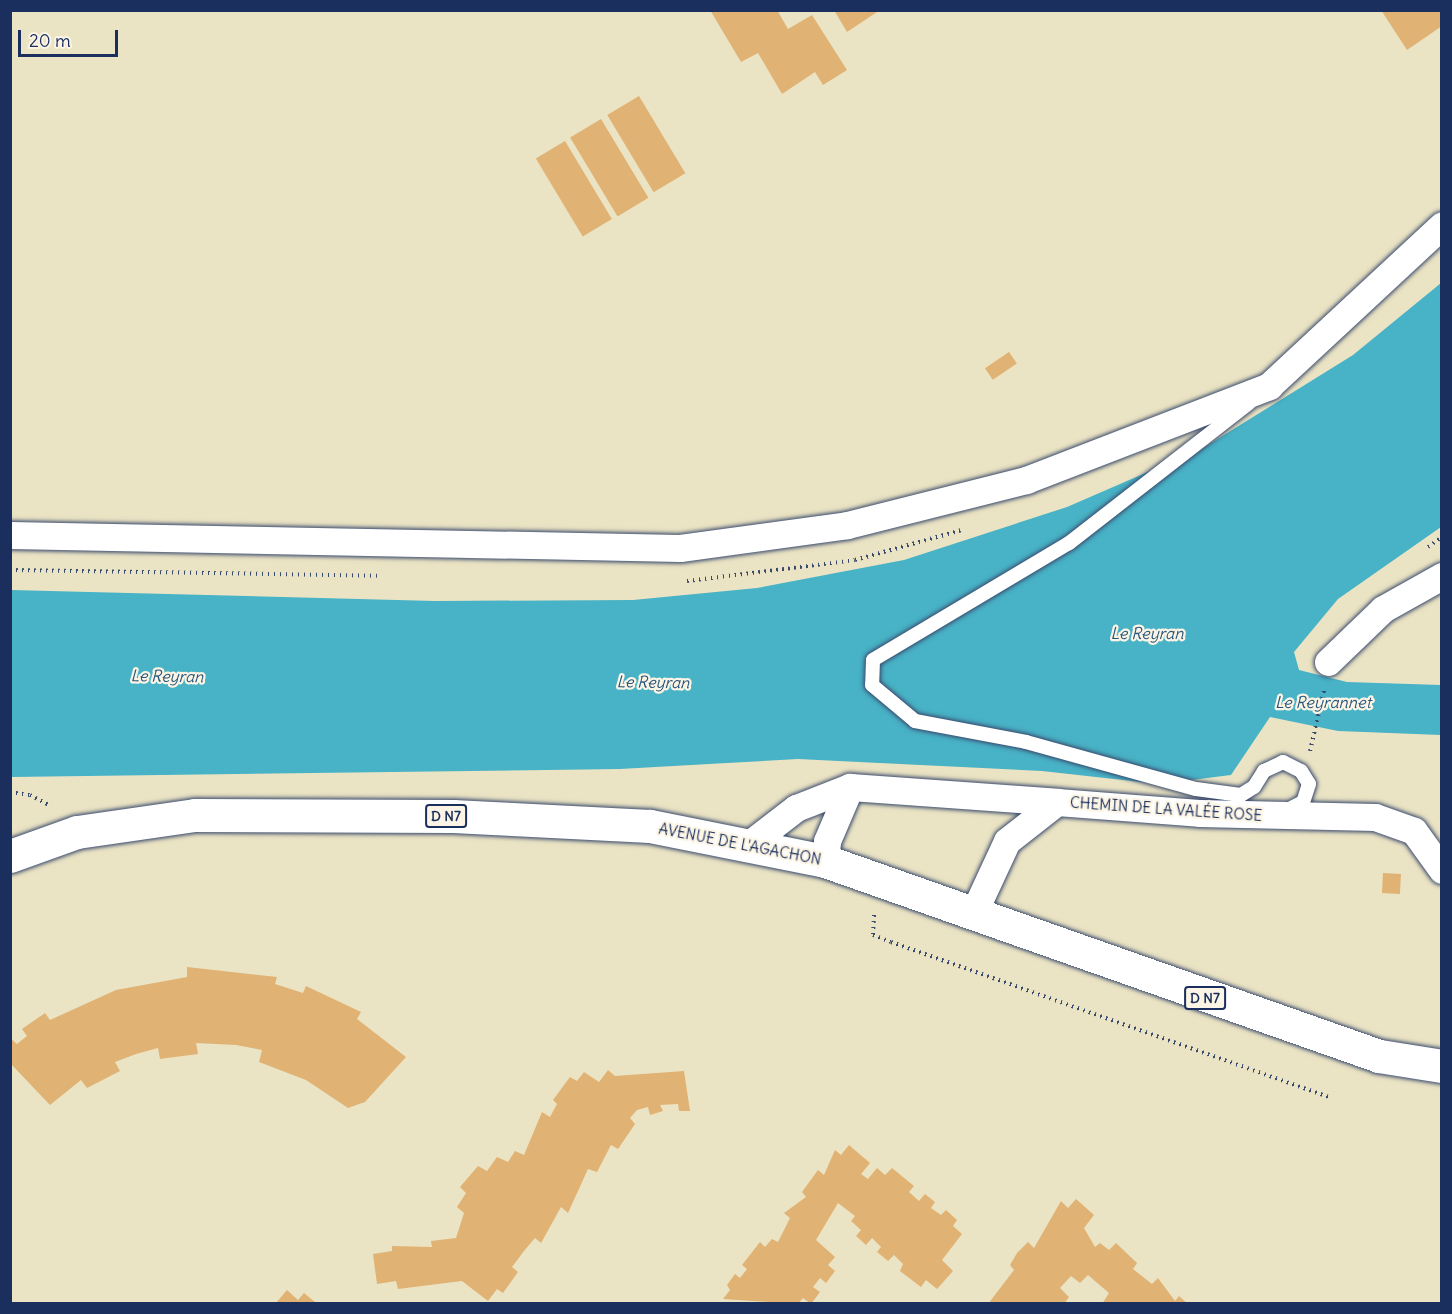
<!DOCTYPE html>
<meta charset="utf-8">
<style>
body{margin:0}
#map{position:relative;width:1452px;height:1314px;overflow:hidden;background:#ebe4c4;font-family:Delius,sans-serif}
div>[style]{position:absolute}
.water>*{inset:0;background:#48b2c6}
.building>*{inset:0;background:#e0b274;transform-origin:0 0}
.path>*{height:4px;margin-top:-2px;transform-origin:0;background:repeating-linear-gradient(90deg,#3a4a6d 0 1.5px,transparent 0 6px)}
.roads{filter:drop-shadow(0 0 2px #3a4a6d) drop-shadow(0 0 2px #3a4a6d)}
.service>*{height:14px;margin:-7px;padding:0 7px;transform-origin:7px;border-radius:7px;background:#fff}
.minor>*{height:27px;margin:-13.5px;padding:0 13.5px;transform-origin:13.5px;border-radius:13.5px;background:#fff}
.primary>*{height:33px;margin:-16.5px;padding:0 16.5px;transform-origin:16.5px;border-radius:16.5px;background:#fff}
span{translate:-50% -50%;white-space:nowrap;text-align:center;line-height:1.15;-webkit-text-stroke:4.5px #fcf5e5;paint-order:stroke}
.shield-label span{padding:2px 4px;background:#fcf5e5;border:2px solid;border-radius:4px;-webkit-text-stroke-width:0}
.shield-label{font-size:14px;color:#1b2f5e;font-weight:700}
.street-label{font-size:15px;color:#1b2f5e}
.water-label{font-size:16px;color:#28567d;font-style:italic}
.frame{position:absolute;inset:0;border:12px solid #1b2f5e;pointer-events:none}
.scale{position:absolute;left:18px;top:30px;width:100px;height:27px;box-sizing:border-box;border:3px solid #1b2f5e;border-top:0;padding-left:8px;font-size:18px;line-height:21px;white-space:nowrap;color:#1b2f5e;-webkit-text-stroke:4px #fcf5e5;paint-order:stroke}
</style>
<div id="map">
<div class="water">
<i style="clip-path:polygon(1441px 283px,1441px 527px,1338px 599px,1294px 652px,1299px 670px,1347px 682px,1441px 685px,1441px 735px,1338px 731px,1270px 717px,1231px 775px,1159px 784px,1042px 771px,798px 759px,620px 769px,11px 777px,11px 590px,435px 601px,633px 600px,757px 588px,904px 560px,1067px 507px,1203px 448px,1353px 355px)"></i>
</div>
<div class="building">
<i style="clip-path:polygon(710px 10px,777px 10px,788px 29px,812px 15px,847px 70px,823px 85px,815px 72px,782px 94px,758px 53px,741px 62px)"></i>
<i style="clip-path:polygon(834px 10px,880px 10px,847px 32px)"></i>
<i style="clip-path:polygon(1381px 10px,1442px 10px,1442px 26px,1407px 50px)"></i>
<i style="left:639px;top:96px;width:90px;height:37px;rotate:59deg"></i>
<i style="left:601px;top:119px;width:92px;height:36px;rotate:59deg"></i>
<i style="left:565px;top:141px;width:91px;height:34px;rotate:59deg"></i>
<i style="left:1009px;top:352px;width:14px;height:29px;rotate:56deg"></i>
<i style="left:1383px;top:873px;width:18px;height:20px;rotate:3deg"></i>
<i style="clip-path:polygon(187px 967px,277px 977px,275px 984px,303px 993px,306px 986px,361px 1012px,357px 1019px,406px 1057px,365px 1102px,348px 1108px,306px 1080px,259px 1062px,262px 1050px,236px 1045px,196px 1043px,198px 1054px,160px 1059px,158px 1048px,136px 1054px,115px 1062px,120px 1071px,87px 1088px,81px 1080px,50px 1105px,10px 1063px,10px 1038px,17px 1044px,27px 1036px,22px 1029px,45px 1013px,50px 1020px,116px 990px,187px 977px)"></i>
<i style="clip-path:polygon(608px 1070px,615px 1076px,684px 1071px,690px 1111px,679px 1111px,678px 1104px,660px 1105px,663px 1111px,650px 1115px,648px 1107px,637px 1110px,630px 1118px,635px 1124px,618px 1149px,611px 1145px,597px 1172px,588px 1169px,568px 1213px,561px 1207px,541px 1243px,535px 1238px,524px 1251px,512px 1267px,518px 1272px,503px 1293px,497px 1289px,488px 1301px,462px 1281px,398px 1289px,396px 1281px,377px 1284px,373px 1254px,392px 1251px,392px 1246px,432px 1247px,431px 1241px,456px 1238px,464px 1213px,457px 1207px,466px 1193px,460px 1187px,478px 1166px,487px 1171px,497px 1157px,508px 1162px,515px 1151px,524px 1155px,542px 1112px,550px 1117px,557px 1104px,553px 1100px,570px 1077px,577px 1081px,584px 1072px,599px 1082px)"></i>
<i style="clip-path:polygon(849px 1145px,870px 1163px,861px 1174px,868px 1179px,877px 1168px,885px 1175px,892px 1168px,914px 1186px,909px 1192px,919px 1201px,925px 1194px,935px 1202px,931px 1208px,941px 1215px,946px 1210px,957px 1220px,953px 1226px,962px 1234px,942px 1260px,953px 1271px,937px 1289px,926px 1280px,921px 1287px,900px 1271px,903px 1264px,894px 1255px,888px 1261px,877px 1252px,881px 1247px,872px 1238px,866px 1245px,856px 1236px,861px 1230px,851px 1221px,855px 1216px,838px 1203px,816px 1240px,835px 1257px,828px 1265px,835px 1271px,826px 1283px,820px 1278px,813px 1287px,820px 1292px,811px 1304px,803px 1298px,798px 1304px,723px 1299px,730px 1290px,727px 1285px,735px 1274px,740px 1278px,747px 1269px,742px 1265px,760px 1242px,765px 1247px,772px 1239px,778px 1242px,790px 1218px,784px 1213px,806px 1197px,802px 1192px,818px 1170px,824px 1175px,835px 1150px,841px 1155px)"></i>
<i style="clip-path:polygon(1076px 1199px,1094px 1215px,1084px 1228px,1095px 1247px,1100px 1243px,1109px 1250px,1116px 1243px,1137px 1263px,1133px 1269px,1152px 1284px,1158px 1278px,1175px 1301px,1179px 1296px,1188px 1304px,1102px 1304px,1109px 1293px,1088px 1275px,1080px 1283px,1071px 1276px,1060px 1288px,1069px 1297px,1064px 1304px,988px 1304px,1014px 1270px,1010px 1265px,1017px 1253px,1028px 1242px,1034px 1248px,1061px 1201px,1068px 1208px)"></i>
<i style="clip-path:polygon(287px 1290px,298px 1300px,304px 1293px,315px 1302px,275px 1304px)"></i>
</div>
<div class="path">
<i style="left:1428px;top:547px;width:17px;rotate:-36deg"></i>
<i style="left:10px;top:570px;width:367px;rotate:0.9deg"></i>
<i style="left:687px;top:581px;width:169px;rotate:-7.1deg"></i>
<i style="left:855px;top:560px;width:111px;rotate:-15.7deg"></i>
<i style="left:1310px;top:751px;width:62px;rotate:-76.9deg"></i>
<i style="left:10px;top:792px;width:20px;rotate:9deg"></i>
<i style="left:30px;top:795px;width:24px;rotate:28deg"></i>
<i style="left:874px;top:915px;width:20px;rotate:93deg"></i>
<i style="left:873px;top:935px;width:19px;rotate:21deg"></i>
<i style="left:891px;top:942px;width:467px;rotate:19.5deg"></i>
</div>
<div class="roads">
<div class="service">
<i style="left:1249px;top:403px;width:228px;rotate:142.1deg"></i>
<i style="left:1069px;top:543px;width:228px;rotate:149.2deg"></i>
<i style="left:873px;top:660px;width:25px;rotate:92deg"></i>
<i style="left:872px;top:685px;width:56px;rotate:39.9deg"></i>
<i style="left:915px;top:721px;width:113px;rotate:10.7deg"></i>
<i style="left:1026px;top:742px;width:176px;rotate:15.5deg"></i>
<i style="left:1196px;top:789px;width:45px;rotate:7.6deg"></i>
<i style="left:1241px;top:795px;width:15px;rotate:-32deg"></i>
<i style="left:1254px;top:787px;width:19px;rotate:-58deg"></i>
<i style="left:1264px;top:771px;width:21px;rotate:-25deg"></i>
<i style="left:1283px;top:762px;width:20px;rotate:27deg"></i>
<i style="left:1301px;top:771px;width:15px;rotate:58deg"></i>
<i style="left:1309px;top:784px;width:19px;rotate:108deg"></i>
<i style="left:1303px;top:802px;width:18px;rotate:153deg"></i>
</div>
<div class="minor">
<i style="left:10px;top:535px;width:670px;rotate:1.11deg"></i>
<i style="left:680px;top:548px;width:169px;rotate:-7.8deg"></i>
<i style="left:847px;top:525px;width:185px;rotate:-14.1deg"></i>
<i style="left:1026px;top:480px;width:261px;rotate:-21.1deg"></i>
<i style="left:1269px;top:386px;width:236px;rotate:-42.9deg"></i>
<i style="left:1328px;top:662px;width:76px;rotate:-43.9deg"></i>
<i style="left:1383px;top:609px;width:68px;rotate:-29.2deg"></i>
<i style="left:748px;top:845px;width:61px;rotate:-37.6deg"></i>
<i style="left:796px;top:808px;width:58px;rotate:-21.3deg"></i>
<i style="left:825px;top:861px;width:20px;rotate:-84deg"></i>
<i style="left:827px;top:841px;width:59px;rotate:-66.9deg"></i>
<i style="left:850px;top:787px;width:208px;rotate:4.1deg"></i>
<i style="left:974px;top:912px;width:78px;rotate:-65.1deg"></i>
<i style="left:1007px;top:841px;width:63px;rotate:-38deg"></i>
<i style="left:1057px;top:802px;width:142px;rotate:4.4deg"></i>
<i style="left:1199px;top:813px;width:176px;rotate:1.3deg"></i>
<i style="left:1375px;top:817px;width:41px;rotate:19.7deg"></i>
<i style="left:1414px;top:831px;width:48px;rotate:54.3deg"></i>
</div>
<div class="primary">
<i style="left:10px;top:856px;width:71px;rotate:-19.7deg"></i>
<i style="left:77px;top:832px;width:119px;rotate:-8.2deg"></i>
<i style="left:195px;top:815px;width:258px;rotate:0.2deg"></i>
<i style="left:453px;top:816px;width:197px;rotate:2.9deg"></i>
<i style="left:650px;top:826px;width:178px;rotate:11.3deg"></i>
<i style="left:825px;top:861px;width:587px;rotate:19.39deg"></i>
<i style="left:1379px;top:1056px;width:64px;rotate:9deg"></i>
</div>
</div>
<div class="shield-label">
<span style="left:446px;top:816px">D N7</span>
<span style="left:1205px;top:998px">D N7</span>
</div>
<div class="street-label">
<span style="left:1166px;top:809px;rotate:4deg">CHEMIN DE LA VALÉE ROSE</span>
<span style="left:740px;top:844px;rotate:11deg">AVENUE DE L'AGACHON</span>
</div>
<div class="water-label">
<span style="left:1147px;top:633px">Le Reyran</span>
<span style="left:167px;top:676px;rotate:1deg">Le Reyran</span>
<span style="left:653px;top:682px;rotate:1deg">Le Reyran</span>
<span style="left:1323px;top:702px">Le Reyrannet</span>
</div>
<div class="frame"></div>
<div class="scale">20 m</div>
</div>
